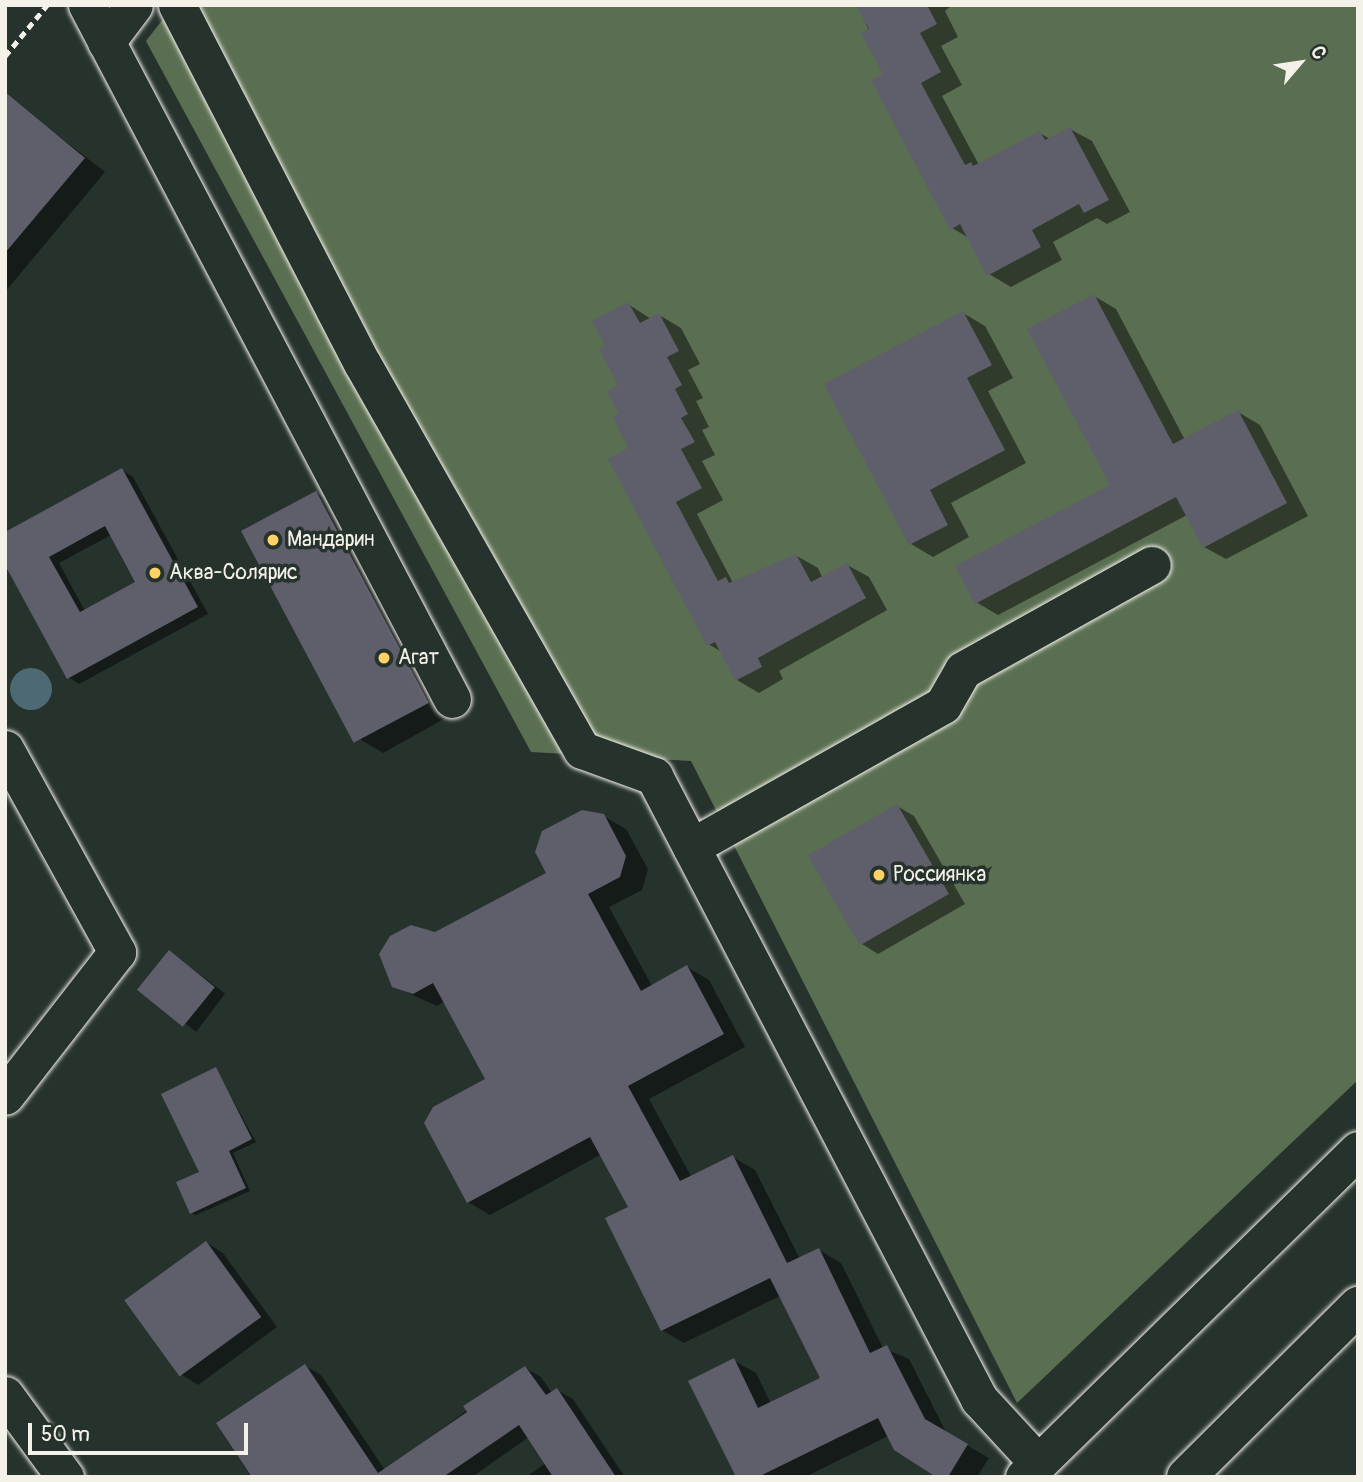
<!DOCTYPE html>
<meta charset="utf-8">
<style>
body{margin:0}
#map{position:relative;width:1363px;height:1482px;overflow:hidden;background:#26332d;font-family:Pangolin,sans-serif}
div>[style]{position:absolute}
.green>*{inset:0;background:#5a6f52}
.water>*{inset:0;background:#4d6973}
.round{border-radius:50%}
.shadow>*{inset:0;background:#0007;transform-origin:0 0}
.building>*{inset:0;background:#5f5e6b;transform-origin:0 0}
.path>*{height:4.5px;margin-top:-2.25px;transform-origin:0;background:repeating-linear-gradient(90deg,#f4f1e8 0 7px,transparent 0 12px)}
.roads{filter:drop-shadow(0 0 2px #f4f1e8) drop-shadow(0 0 2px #f4f1e8)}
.minor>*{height:37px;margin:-18.5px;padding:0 18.5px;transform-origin:18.5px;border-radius:18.5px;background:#26332d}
.major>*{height:38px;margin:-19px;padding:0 19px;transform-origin:19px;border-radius:19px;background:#26332d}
.dots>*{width:19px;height:19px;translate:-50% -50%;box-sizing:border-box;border:4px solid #26332d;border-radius:50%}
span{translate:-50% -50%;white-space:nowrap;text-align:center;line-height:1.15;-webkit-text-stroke:7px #26332d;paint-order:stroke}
.poi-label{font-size:21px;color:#f4f1e8}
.left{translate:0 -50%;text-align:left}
.frame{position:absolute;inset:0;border:7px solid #f4f1e8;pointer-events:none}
.north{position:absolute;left:1265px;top:28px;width:70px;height:70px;-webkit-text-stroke:5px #26332d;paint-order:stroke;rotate:61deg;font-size:19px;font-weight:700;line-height:28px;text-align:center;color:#f4f1e8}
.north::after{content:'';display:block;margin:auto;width:24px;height:32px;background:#f4f1e8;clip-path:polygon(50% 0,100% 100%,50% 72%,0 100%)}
.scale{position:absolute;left:28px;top:1423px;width:220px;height:32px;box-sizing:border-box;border:4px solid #f4f1e8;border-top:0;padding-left:9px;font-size:21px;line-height:24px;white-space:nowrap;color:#f4f1e8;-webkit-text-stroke:5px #26332d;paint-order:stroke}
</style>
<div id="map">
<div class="green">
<i style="clip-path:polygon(174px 5px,1358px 5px,1358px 1080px,1017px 1403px,691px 761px,531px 752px,146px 41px)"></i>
</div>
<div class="water">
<i class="round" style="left:10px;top:668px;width:42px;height:42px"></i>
</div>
<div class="shadow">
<i style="clip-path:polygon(858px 5px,952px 5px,945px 11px,958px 37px,941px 46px,962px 85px,942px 96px,979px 165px,1040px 133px,1050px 139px,1070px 129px,1092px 141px,1130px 212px,1107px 224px,1097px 218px,1053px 242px,1062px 260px,1011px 287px,989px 274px,969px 238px,952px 228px)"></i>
<i style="clip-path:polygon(11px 99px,105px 172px,5px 292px,5px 106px)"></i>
<i style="clip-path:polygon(1094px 296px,1116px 309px,1185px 440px,1238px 412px,1260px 425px,1308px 516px,1226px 559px,1204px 547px,1187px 515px,998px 615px,976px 602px,1112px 485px)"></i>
<i style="clip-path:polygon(628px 304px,651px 319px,659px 315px,681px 328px,700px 364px,688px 370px,703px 398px,696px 401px,709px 427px,702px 430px,715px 455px,702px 461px,723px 500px,697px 514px,733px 583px,795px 555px,818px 568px,822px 577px,847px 565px,869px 577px,887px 610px,779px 671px,783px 679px,759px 693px,737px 680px,722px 652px,708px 644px,631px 448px,621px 415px,621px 386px,608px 346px)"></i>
<i style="clip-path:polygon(963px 313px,985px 326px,1013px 378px,988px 391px,1026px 463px,951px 503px,969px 537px,933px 557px,911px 544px)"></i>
<i style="clip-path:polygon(evenodd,122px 470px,133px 477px,208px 614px,79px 684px,68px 677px,5px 561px,122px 470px,111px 535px,137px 582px,85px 611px,59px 563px,111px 535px)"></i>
<i style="clip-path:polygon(316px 493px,338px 505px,451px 715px,383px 753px,361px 740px)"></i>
<i style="clip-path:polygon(897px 806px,914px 816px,965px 904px,878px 954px,862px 944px)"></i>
<i style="clip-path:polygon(603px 816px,626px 829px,648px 869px,642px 890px,609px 907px,652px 986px,687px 967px,709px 980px,745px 1047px,649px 1099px,692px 1178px,733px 1157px,755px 1170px,800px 1259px,819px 1250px,841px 1263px,883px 1348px,909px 1359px,947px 1434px,989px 1458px,977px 1477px,939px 1477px,888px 1436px,805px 1477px,738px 1477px,733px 1360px,756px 1373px,771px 1404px,822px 1379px,780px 1296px,684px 1343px,662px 1330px,630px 1208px,602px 1154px,490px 1215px,468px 1202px,487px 1080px,445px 1001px,437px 1006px,393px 986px,435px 934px,548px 873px)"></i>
<i style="left:170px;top:952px;width:69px;height:48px;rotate:37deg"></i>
<i style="clip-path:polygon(216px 1069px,256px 1142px,233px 1153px,250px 1191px,196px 1215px,191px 1213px)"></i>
<i style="clip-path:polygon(207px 1243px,223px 1253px,277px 1327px,198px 1385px,182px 1375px)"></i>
<i style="clip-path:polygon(305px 1366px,321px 1375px,385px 1470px,525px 1368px,541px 1377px,552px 1393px,557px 1390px,573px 1399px,625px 1477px,526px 1477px,546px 1463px,529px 1437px,472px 1477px,254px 1477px)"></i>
</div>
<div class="building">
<i style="clip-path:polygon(856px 5px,927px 5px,937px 24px,920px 33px,941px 72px,921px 83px,965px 165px,971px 162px,973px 166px,1040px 131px,1045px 140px,1070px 127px,1109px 200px,1084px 213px,1079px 204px,1032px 230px,1041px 247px,987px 276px,960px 224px,950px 230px,871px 80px,883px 74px,861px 33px,869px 29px)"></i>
<i style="clip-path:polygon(5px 92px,85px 158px,5px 253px)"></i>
<i style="clip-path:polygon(1094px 294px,1173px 444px,1238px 410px,1287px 503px,1203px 548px,1176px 497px,975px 604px,955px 566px,1110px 485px,1027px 329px)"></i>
<i style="clip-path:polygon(628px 302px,640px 323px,659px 313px,679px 351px,667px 357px,682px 385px,675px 389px,688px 414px,681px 418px,695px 442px,681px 449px,702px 488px,676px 502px,718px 581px,726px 577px,729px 583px,796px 554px,811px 582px,847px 563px,866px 598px,758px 658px,762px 667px,735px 681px,715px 642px,707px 646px,608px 459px,628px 448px,613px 417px,619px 414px,607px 392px,618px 385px,599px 349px,605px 346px,592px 321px)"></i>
<i style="clip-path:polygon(963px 311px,992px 365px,967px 378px,1005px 450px,930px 490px,948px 525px,909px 545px,824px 384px)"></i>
<i style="clip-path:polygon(evenodd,122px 468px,198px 607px,67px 679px,5px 565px,5px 532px,122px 468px,105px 526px,135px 582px,80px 612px,49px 557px,105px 526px)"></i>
<i style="left:316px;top:491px;width:240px;height:85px;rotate:62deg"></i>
<i style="left:897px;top:804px;width:104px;height:103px;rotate:60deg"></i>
<i style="clip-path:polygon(582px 810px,604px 814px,626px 856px,620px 877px,588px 894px,641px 991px,687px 965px,724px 1034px,628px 1086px,680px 1181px,733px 1155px,787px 1263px,819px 1248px,870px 1353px,887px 1345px,925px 1419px,968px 1444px,948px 1477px,936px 1477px,894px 1450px,878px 1418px,758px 1477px,736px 1477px,688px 1381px,734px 1358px,758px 1408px,820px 1378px,770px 1278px,661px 1331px,605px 1218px,628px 1207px,590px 1137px,467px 1203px,424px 1123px,433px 1107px,485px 1079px,433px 983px,413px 994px,392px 987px,379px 954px,390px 936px,411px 925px,435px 932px,546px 873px,535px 852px,542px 831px)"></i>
<i style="left:169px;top:950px;width:59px;height:51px;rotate:39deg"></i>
<i style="clip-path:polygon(216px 1067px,252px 1139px,229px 1151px,246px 1188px,190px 1214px,176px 1182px,199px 1172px,161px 1094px)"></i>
<i style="left:206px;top:1241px;width:94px;height:101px;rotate:54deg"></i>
<i style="clip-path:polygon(305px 1364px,378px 1473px,467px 1412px,463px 1406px,525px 1366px,546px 1395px,557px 1388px,616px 1477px,553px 1477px,519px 1425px,443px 1477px,252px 1477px,216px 1423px)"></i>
</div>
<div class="path">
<i style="left:5px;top:56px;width:66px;rotate:-50.5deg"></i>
</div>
<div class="roads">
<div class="minor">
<i style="left:87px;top:5px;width:784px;rotate:62.26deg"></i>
<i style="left:177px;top:5px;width:403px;rotate:62.7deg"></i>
<i style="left:362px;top:363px;width:445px;rotate:60.4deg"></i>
<i style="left:582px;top:750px;width:77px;rotate:19.9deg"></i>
<i style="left:654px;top:776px;width:703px;rotate:62.45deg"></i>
<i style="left:979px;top:1399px;width:87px;rotate:47.3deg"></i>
<i style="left:106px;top:42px;width:46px;rotate:-52.9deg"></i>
<i style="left:5px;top:749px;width:232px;rotate:61.1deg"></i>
<i style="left:117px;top:952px;width:182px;rotate:127.9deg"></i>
<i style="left:691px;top:847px;width:289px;rotate:-29.4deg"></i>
<i style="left:943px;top:705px;width:40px;rotate:-60.3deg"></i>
<i style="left:963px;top:670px;width:216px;rotate:-29.1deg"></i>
<i style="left:5px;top:1395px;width:102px;rotate:53.8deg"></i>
<i style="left:1024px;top:1477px;width:467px;rotate:-44.4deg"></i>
</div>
<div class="major">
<i style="left:1186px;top:1477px;width:243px;rotate:-44.8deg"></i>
</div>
</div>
<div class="dots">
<i style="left:273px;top:540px;background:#ffd166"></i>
<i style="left:155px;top:573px;background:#ffd166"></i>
<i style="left:384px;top:658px;background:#ffd166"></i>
<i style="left:879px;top:875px;background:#ffd166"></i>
</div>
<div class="poi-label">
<span class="left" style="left:287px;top:540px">Мандарин</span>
<span class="left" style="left:169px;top:573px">Аква-Солярис</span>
<span class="left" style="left:398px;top:658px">Агат</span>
<span class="left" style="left:893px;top:875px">Россиянка</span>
</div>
<div class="frame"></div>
<div class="north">С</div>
<div class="scale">50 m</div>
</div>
